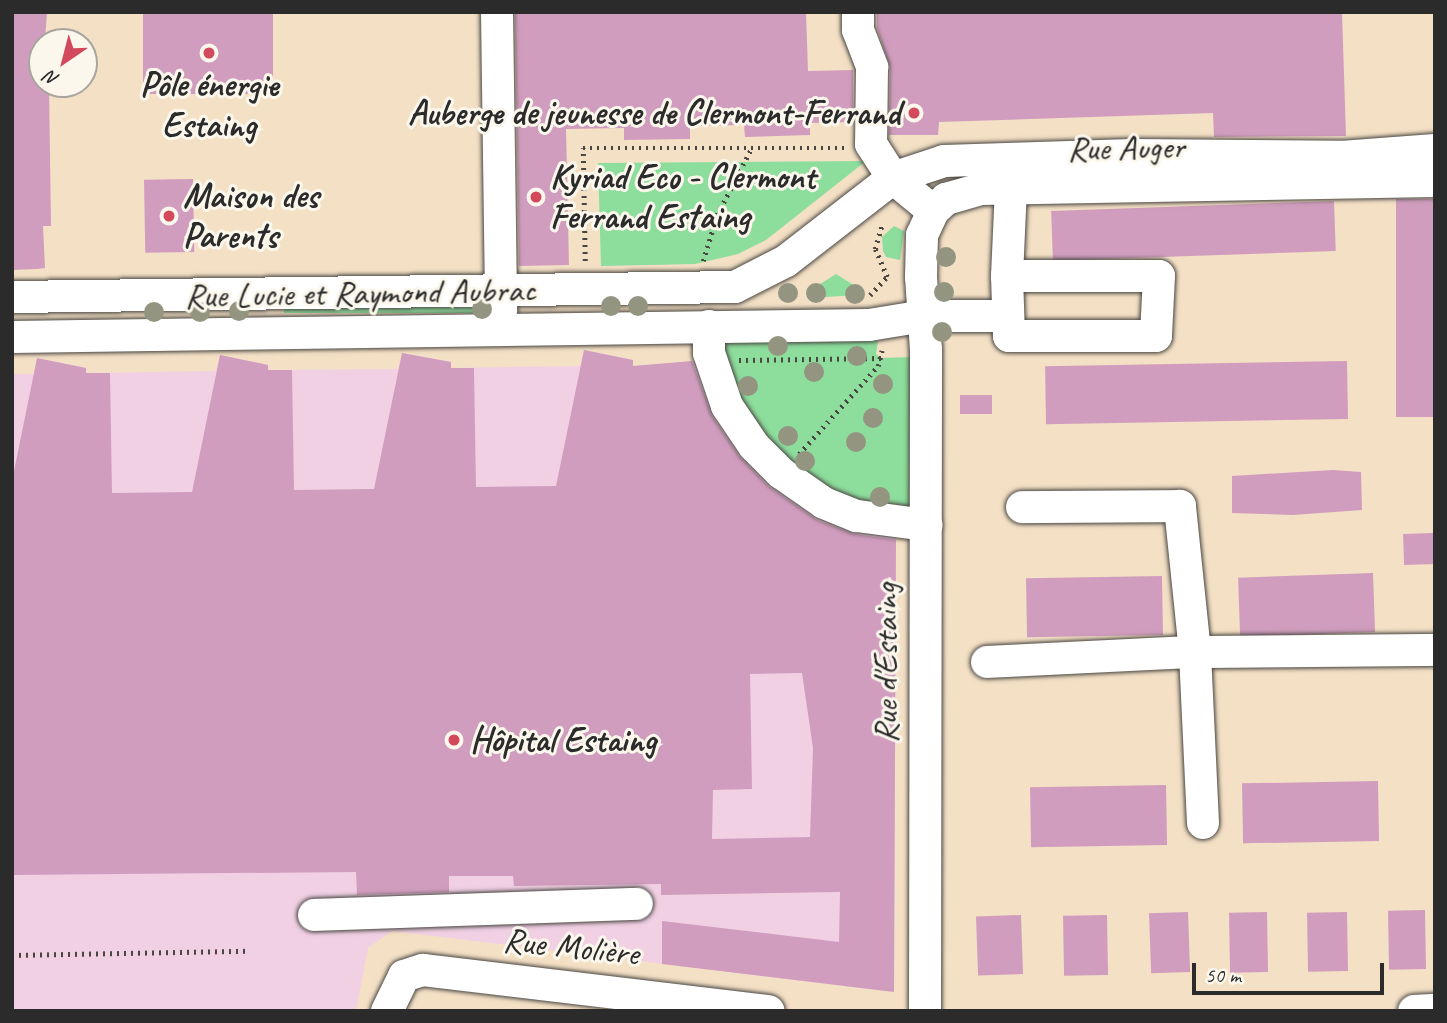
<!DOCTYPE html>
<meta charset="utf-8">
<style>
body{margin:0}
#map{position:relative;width:1447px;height:1023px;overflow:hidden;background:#f4e0c5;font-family:Caveat,sans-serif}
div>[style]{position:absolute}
.built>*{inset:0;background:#f1d0e4}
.green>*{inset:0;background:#8ddd9c;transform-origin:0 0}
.building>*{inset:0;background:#d19dbe;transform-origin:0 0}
.path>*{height:4.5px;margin-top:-2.25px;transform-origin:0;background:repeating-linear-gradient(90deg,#494642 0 2px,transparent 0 7px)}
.roads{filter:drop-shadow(0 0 2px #494642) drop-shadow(0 0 2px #494642)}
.minor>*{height:32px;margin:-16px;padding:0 16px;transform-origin:16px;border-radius:16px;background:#fff}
.trees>*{width:20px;height:20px;margin:-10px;border-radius:50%;background:#939580}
.dots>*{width:19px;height:19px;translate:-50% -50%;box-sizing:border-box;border:4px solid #fbf7ec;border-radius:50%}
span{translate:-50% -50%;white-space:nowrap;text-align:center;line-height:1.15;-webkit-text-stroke:6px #fbf7ec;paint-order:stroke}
.poi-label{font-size:35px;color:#2b2b2b;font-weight:700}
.right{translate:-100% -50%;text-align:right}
.left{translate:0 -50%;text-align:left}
.street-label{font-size:35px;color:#2b2b2b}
.frame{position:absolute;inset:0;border:14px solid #2b2b2b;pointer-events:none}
.north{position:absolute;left:28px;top:28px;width:70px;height:70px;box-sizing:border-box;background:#fbf7ec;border:2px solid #a8a59f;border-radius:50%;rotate:215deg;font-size:19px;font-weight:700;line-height:28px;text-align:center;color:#2b2b2b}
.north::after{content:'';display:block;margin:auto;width:24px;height:32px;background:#d1495b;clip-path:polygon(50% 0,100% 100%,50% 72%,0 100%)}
.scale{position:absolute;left:1192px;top:963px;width:192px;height:32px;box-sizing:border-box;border:4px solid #2b2b2b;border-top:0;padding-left:9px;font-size:21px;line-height:24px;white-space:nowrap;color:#2b2b2b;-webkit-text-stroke:5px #fbf7ec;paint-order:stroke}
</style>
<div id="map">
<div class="built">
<i style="clip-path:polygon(584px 350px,633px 360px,633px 366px,703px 361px,896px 532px,894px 992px,392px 931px,368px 948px,356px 1011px,12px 1011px,12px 374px,34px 374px,37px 358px,86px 368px,87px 373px,216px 371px,220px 355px,268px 365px,269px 370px,398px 369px,402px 353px,451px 362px,451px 368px,580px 366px)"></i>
</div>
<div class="green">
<i style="clip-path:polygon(866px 161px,766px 240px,738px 254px,695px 264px,601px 266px,598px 163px)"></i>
<i style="clip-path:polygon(894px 226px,904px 231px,900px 260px,886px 257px,883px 251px,882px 237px)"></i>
<i style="clip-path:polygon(836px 274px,857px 287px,860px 295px,808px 298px,809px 291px)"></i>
<i style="left:485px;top:304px;width:9px;height:201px;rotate:90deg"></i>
<i style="clip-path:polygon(718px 331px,878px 341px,876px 354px,881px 358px,911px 357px,912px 513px,887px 514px,806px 483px,733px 398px)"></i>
</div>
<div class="building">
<i style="clip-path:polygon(12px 12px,47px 12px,42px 84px,49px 84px,51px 226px,43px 226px,45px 268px,37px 269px,12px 270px)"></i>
<i style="left:143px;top:12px;width:130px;height:82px"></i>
<i style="clip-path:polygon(515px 12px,806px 12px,808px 71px,853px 70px,853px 122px,810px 123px,810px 135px,745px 137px,744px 125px,690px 126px,690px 139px,624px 140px,624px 128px,566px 129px,569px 265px,519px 266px)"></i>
<i style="clip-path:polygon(877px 12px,1342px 12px,1346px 136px,1214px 137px,1213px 113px,939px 122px,938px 135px,889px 135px,890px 67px,877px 28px)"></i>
<i style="left:193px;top:179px;width:73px;height:49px;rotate:89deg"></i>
<i style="left:1435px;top:199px;width:218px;height:39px;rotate:90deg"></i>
<i style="left:1334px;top:201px;width:50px;height:283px;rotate:88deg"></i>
<i style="clip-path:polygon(evenodd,584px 350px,633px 360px,633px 366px,692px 361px,712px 416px,739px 456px,768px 486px,817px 520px,854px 534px,896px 540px,894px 992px,662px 964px,662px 921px,839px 942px,840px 892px,661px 895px,661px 884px,514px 886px,513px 876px,449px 876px,449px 892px,357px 895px,356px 872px,12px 875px,12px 481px,37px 358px,86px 368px,86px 373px,110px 373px,112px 493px,192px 492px,220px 355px,268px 365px,268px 370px,292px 370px,294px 490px,374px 489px,402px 353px,451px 362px,451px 368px,474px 368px,476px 487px,556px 486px,584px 350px,802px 673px,813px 748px,810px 837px,712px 839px,713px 790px,752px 789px,750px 674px,802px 673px)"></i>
<i style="left:1347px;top:361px;width:58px;height:302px;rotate:89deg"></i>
<i style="left:960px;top:395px;width:32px;height:19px"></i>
<i style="clip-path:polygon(1333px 470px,1361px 472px,1362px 510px,1293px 515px,1232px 513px,1232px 476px)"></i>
<i style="left:1434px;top:533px;width:31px;height:31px;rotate:88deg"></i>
<i style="left:1373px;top:573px;width:59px;height:135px;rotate:88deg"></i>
<i style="left:1162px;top:576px;width:59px;height:136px;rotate:89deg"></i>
<i style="left:1378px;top:781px;width:60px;height:136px;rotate:89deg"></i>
<i style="left:1166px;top:785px;width:60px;height:136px;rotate:89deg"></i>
<i style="left:1425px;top:910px;width:59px;height:37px;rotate:89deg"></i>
<i style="left:1188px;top:912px;width:60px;height:39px;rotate:88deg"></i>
<i style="left:1267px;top:912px;width:60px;height:38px;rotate:89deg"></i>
<i style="left:1347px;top:912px;width:59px;height:40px;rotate:89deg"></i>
<i style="left:1021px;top:915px;width:59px;height:45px;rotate:88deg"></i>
<i style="left:1107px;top:915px;width:60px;height:44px;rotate:89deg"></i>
</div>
<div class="path">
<i style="left:585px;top:261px;width:113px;rotate:-91deg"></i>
<i style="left:583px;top:148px;width:263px"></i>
<i style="left:703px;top:261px;width:48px;rotate:-73.1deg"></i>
<i style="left:717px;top:215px;width:74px;rotate:-62.7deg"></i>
<i style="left:870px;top:295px;width:25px;rotate:-47deg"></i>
<i style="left:887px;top:277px;width:30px;rotate:-113deg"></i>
<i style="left:875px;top:249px;width:26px;rotate:-74deg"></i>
<i style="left:739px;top:360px;width:142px;rotate:-0.8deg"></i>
<i style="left:799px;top:454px;width:118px;rotate:-48.1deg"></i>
<i style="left:878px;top:366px;width:16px;rotate:-76deg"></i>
<i style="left:12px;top:955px;width:237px;rotate:-1deg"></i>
</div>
<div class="roads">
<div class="minor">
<i style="left:497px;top:12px;width:299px;rotate:89.2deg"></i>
<i style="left:858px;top:12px;width:18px;rotate:90deg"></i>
<i style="left:858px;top:30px;width:40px;rotate:69deg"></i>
<i style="left:872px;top:67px;width:77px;rotate:90.7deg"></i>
<i style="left:871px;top:144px;width:40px;rotate:57.1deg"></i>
<i style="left:893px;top:178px;width:52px;rotate:39.5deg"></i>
<i style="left:1007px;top:276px;width:152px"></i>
<i style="left:1159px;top:276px;width:60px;rotate:92.9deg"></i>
<i style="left:1156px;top:336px;width:147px;rotate:180deg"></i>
<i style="left:1009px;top:336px;width:60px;rotate:-91.9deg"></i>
<i style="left:1007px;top:276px;width:87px;rotate:-87.4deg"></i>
<i style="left:12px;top:297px;width:723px;rotate:-0.79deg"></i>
<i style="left:735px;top:287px;width:57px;rotate:-27deg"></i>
<i style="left:786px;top:261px;width:135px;rotate:-37.8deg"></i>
<i style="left:893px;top:178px;width:54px;rotate:-18.4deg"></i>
<i style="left:944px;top:161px;width:188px;rotate:-1.8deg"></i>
<i style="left:1132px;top:155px;width:209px;rotate:0.5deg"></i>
<i style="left:1341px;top:157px;width:94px;rotate:-4.3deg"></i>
<i style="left:709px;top:326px;width:27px;rotate:90deg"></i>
<i style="left:709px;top:353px;width:56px;rotate:71.2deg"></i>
<i style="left:727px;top:406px;width:48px;rotate:56deg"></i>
<i style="left:754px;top:446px;width:38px;rotate:45deg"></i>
<i style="left:781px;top:473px;width:52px;rotate:34.9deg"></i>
<i style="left:824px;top:503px;width:35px;rotate:22deg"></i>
<i style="left:857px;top:516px;width:70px;rotate:7.4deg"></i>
<i style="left:12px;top:337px;width:857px;rotate:-0.8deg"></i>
<i style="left:869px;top:325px;width:56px;rotate:-9.3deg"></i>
<i style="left:924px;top:316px;width:83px"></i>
<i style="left:987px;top:662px;width:208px;rotate:-2.8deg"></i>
<i style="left:1195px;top:652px;width:147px;rotate:-95.9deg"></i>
<i style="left:1180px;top:506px;width:158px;rotate:179.6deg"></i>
<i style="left:1203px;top:823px;width:171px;rotate:-92.7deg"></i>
<i style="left:1195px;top:652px;width:240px;rotate:-0.5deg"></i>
<i style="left:314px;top:915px;width:323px;rotate:-2deg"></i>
<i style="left:387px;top:1011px;width:39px;rotate:-64deg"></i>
<i style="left:404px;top:976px;width:20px;rotate:-18deg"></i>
<i style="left:423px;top:970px;width:348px;rotate:6.8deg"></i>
<i style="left:925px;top:1011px;width:661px;rotate:-89.91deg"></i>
<i style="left:926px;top:350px;width:73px;rotate:-93.9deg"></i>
<i style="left:921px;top:277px;width:42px;rotate:-88.6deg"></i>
<i style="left:922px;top:235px;width:26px;rotate:-65deg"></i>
<i style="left:933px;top:211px;width:18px;rotate:-43deg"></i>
<i style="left:946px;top:199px;width:35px;rotate:-16deg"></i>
<i style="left:980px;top:189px;width:455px;rotate:-1deg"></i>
<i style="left:1414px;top:1011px;width:21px;rotate:-3deg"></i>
</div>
</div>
<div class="trees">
<i style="left:946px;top:257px"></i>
<i style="left:944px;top:292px"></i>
<i style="left:788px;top:293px"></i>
<i style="left:816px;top:293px"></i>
<i style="left:855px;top:294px"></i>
<i style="left:611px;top:306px"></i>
<i style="left:638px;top:306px"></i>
<i style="left:482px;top:309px"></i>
<i style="left:239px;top:311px"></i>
<i style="left:154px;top:312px"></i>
<i style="left:200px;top:312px"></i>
<i style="left:942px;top:332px"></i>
<i style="left:778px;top:346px"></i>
<i style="left:857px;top:356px"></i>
<i style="left:814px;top:372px"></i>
<i style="left:883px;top:384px"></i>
<i style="left:748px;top:386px"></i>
<i style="left:873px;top:418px"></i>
<i style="left:788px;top:436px"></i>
<i style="left:856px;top:442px"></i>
<i style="left:805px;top:461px"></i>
<i style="left:880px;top:497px"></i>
</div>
<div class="dots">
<i style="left:209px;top:53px;background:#d1495b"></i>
<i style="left:914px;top:113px;background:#d1495b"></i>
<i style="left:536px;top:197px;background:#d1495b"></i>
<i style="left:169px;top:216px;background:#d1495b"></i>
<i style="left:454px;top:740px;background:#d1495b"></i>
</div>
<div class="poi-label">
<span style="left:209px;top:105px">Pôle énergie<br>Estaing</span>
<span class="right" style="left:900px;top:113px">Auberge de jeunesse de Clermont-Ferrand</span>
<span class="left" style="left:550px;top:197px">Kyriad Eco - Clermont<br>Ferrand Estaing</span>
<span class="left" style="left:183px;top:216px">Maison des<br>Parents</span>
<span class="left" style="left:470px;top:740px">Hôpital Estaing</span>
</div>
<div class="street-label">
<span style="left:1126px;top:148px;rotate:-1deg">Rue Auger</span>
<span style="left:360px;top:293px;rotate:-1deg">Rue Lucie et Raymond Aubrac</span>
<span style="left:886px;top:663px;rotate:-90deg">Rue d'Estaing</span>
<span style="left:571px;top:947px;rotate:6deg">Rue Molière</span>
</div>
<div class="frame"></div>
<div class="north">N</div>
<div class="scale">50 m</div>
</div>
